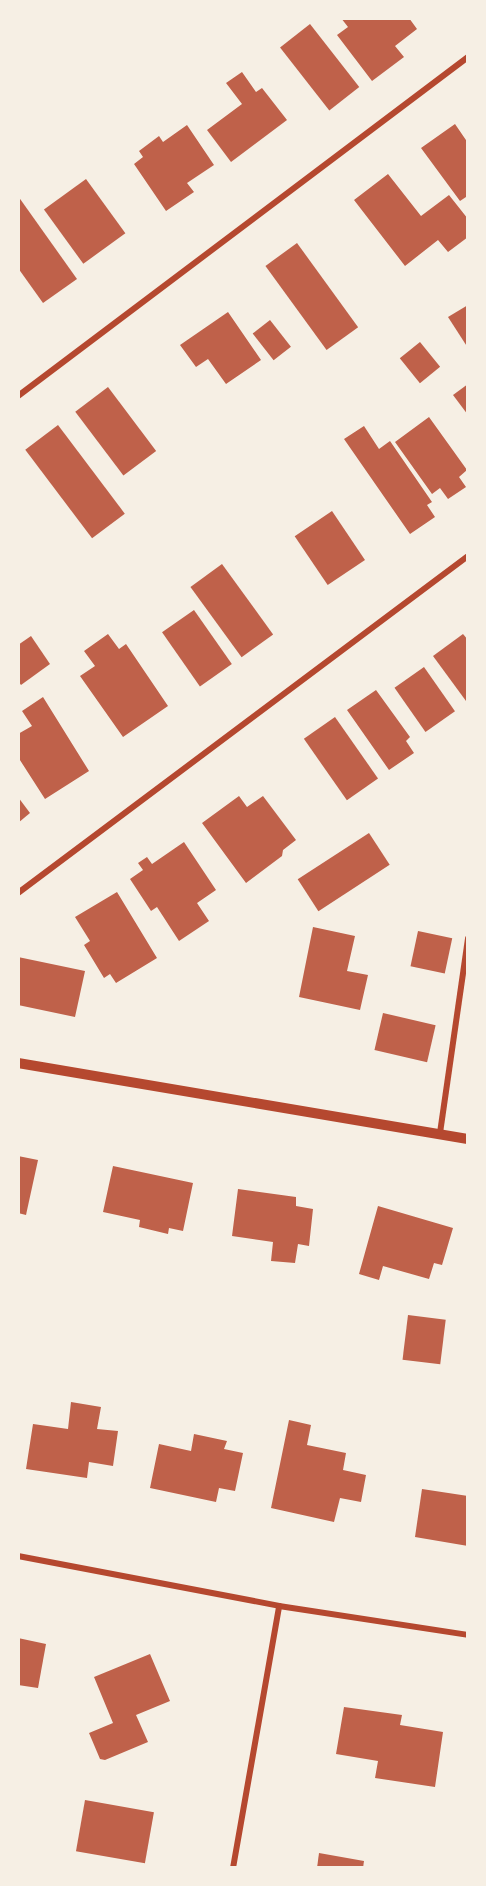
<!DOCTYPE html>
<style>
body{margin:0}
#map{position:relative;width:486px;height:1886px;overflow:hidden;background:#f6efe4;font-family:Karla,sans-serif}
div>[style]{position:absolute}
.building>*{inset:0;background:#bf614a;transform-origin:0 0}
.minor>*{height:6px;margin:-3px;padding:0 3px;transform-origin:3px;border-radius:3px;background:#b5482f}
.tertiary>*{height:10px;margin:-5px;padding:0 5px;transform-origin:5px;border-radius:5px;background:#b5482f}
span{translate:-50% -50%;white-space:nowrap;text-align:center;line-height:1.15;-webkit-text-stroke:4.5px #f6efe4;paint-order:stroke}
.frame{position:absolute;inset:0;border:20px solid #f6efe4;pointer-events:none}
</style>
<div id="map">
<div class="building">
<i style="clip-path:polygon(341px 18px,409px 18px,417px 29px,395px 46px,404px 57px,372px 81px,337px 35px,348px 27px)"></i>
<i style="left:310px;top:24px;width:80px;height:38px;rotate:52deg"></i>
<i style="clip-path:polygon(242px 72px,256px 92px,262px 88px,287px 120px,231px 162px,207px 130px,242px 104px,226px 83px)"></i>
<i style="clip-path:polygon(455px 124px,468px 143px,468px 200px,466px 197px,460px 201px,421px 148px)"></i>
<i style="clip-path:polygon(187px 125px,214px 165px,187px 183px,194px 192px,166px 211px,134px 164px,143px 157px,139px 151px,159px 136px,163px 142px)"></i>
<i style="clip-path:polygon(388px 174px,421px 216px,449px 195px,468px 219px,468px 237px,448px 252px,438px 240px,405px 266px,354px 200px)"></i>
<i style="left:86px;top:179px;width:67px;height:52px;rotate:54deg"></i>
<i style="clip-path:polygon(18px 196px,77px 279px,43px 303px,18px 268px)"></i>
<i style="left:297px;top:243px;width:104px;height:39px;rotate:54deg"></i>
<i style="clip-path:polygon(468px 305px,468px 348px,448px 317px)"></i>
<i style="clip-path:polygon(228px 312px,261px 360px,226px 384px,208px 359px,196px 367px,180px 345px)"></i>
<i style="left:270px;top:320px;width:34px;height:22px;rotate:52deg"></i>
<i style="left:420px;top:342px;width:32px;height:26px;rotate:51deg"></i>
<i style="clip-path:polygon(468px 384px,468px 415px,453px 395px)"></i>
<i style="left:108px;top:387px;width:80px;height:41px;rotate:53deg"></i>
<i style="clip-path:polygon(429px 417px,467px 470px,459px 477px,466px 487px,448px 499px,440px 488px,432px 494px,395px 442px)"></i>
<i style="left:58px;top:425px;width:111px;height:41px;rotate:53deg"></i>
<i style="clip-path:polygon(364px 426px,379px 449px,390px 441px,432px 502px,427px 505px,435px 517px,410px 534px,344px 439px)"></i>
<i style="left:332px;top:511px;width:59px;height:45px;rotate:56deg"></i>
<i style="left:222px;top:564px;width:87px;height:39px;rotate:54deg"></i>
<i style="left:194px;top:610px;width:66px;height:39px;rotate:55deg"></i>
<i style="clip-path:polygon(108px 634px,119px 649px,126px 644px,168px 706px,123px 737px,80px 676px,95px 666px,84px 651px)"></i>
<i style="clip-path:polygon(463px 634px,468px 640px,466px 701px,433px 656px)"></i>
<i style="clip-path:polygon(31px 636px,50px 664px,21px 685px,18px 681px,18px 645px)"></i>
<i style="left:424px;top:667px;width:54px;height:36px;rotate:55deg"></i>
<i style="clip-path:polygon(376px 690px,410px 737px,406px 741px,414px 753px,389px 770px,347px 710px)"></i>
<i style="clip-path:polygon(43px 697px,89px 771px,45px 799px,18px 757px,18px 734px,32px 726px,22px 711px)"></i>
<i style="left:335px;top:717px;width:75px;height:38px;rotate:55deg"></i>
<i style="clip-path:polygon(239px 796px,247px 807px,263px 796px,296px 840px,283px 850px,282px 856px,246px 883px,202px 823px)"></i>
<i style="clip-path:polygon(18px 797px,30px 813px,18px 823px)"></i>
<i style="left:369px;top:833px;width:38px;height:85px;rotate:57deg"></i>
<i style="clip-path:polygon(184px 842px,216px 890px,197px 903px,209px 921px,179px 941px,157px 907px,151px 911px,130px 879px,143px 870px,138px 863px,147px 857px,152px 864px)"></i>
<i style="clip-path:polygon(117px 892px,157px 958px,116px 983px,110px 974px,104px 978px,84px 945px,90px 941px,75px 917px)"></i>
<i style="clip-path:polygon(313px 927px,355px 936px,347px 971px,368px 975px,360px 1010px,299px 997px)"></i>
<i style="left:418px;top:931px;width:35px;height:36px;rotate:12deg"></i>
<i style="clip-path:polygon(18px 957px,85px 971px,75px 1017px,18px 1005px)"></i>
<i style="left:383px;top:1013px;width:54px;height:38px;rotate:13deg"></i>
<i style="clip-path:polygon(18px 1156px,38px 1160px,26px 1215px,18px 1213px)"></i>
<i style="clip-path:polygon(113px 1166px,193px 1183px,183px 1231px,169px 1228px,168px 1234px,139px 1227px,140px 1220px,103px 1212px)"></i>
<i style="clip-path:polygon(238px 1189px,296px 1197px,296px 1206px,313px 1209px,309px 1246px,298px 1244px,295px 1263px,271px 1261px,273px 1242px,232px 1236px)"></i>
<i style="clip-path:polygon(378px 1206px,453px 1228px,442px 1265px,434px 1263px,429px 1279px,383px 1266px,379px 1280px,359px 1274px)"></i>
<i style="left:408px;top:1315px;width:38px;height:45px;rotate:7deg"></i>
<i style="clip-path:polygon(71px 1402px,101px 1407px,97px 1429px,118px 1431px,113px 1466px,89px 1462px,87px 1478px,26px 1469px,33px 1424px,68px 1429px)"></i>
<i style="clip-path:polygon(289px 1420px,311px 1425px,307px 1445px,346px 1453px,343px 1470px,366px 1475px,361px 1502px,340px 1498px,334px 1522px,271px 1508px)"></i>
<i style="clip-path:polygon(194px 1434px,227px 1441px,224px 1449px,243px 1453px,235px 1491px,219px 1488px,216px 1502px,150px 1488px,159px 1444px,191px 1451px)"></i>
<i style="clip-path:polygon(422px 1489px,468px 1496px,468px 1546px,415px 1537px)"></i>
<i style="clip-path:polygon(18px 1638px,46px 1644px,38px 1688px,18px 1685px)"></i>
<i style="clip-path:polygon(150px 1654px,170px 1701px,136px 1715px,148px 1742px,105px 1760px,100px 1759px,89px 1733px,113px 1723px,94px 1677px)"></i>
<i style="clip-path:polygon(344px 1707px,402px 1715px,400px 1725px,443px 1732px,435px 1787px,375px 1778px,378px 1761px,336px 1754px)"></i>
<i style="left:85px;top:1800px;width:70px;height:52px;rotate:10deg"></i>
<i style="clip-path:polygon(319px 1853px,364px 1861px,363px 1868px,317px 1868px)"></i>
</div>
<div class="minor">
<i style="left:18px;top:396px;width:563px;rotate:-36.99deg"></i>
<i style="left:18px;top:893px;width:562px;rotate:-36.83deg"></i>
<i style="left:440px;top:1133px;width:197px;rotate:-81.8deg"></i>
<i style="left:18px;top:1556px;width:266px;rotate:10.8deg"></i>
<i style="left:279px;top:1606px;width:191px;rotate:8.7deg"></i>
<i style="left:233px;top:1868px;width:266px;rotate:-80deg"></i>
</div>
<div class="tertiary">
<i style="left:18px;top:1063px;width:456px;rotate:9.6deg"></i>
</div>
<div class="frame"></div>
</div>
